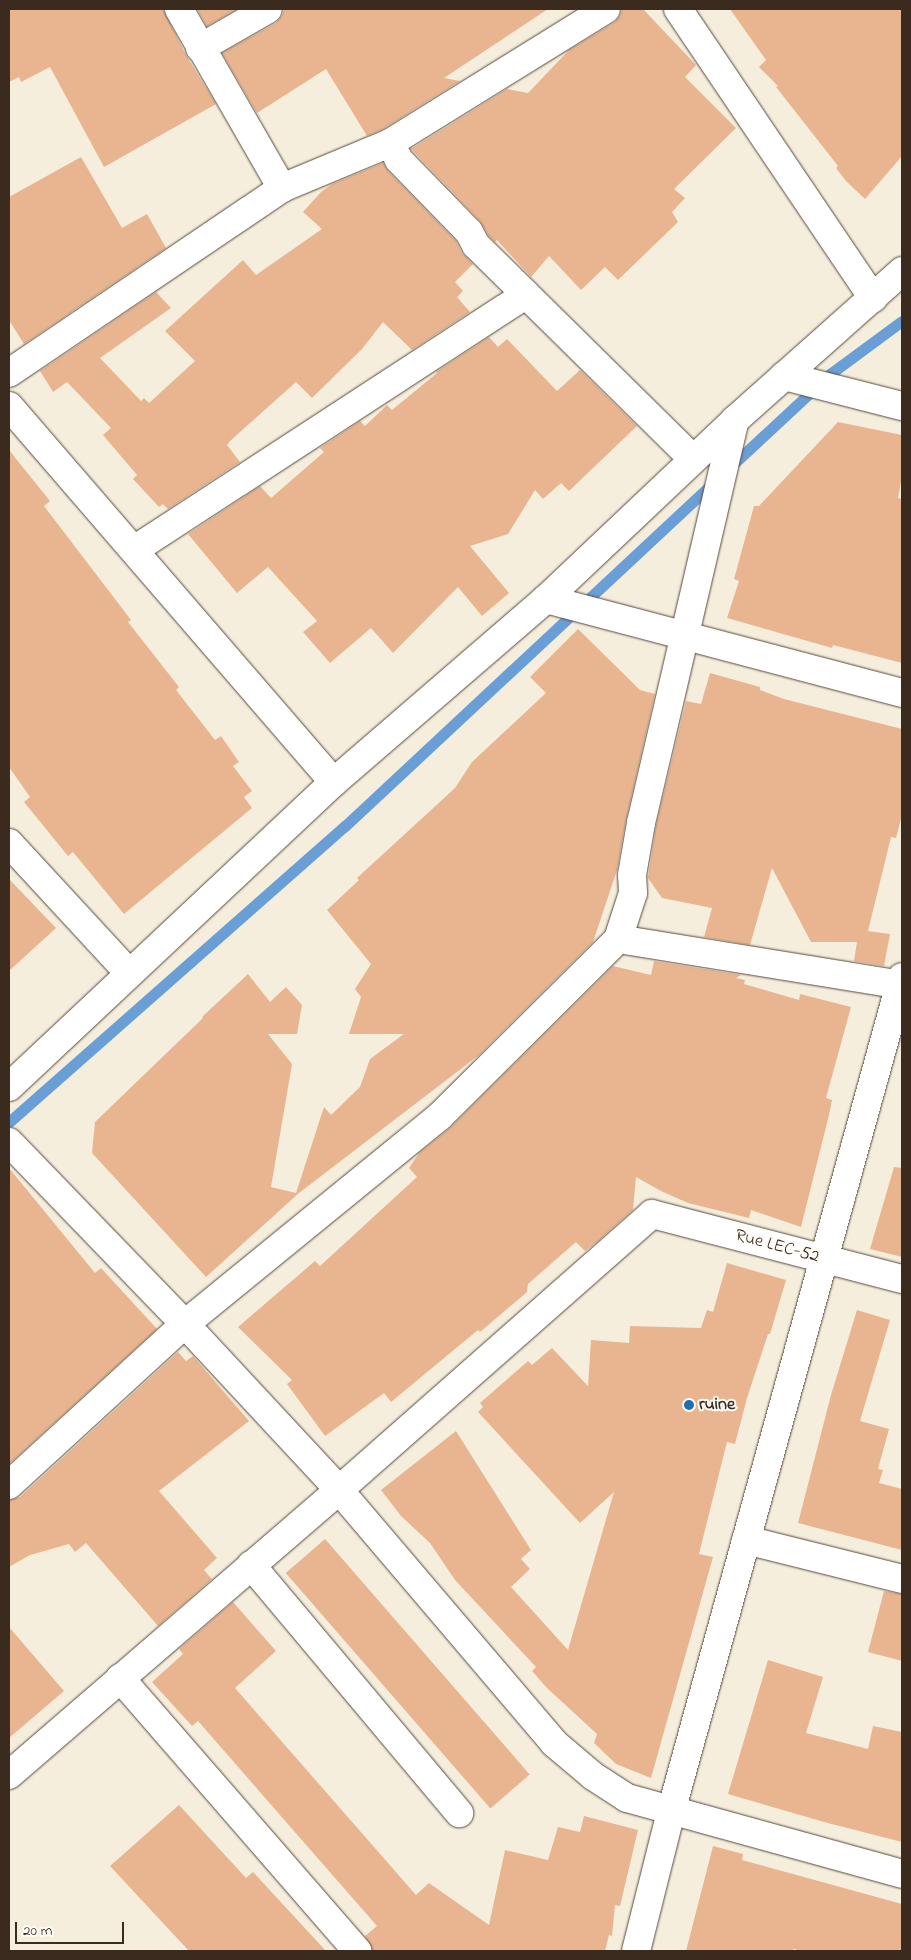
<!DOCTYPE html>
<style>
body{margin:0}
#map{position:relative;width:911px;height:1960px;overflow:hidden;background:#f5eedc;font-family:"Indie Flower",sans-serif}
div>[style]{position:absolute}
.stream>*{height:11px;margin:-5.5px;padding:0 5.5px;transform-origin:5.5px;border-radius:5.5px;background:#6a9ed6}
.building>*{inset:0;background:#e9b591;transform-origin:0 0}
.roads{filter:drop-shadow(0 0 1px #57473a) drop-shadow(0 0 1px #57473a)}
.minor>*{height:28px;margin:-14px;padding:0 14px;transform-origin:14px;border-radius:14px;background:#fff}
.dots>*{width:14px;height:14px;translate:-50% -50%;box-sizing:border-box;border:2px solid #fdfcf7;border-radius:50%}
span{translate:-50% -50%;white-space:nowrap;text-align:center;line-height:1.15;-webkit-text-stroke:4px #fdfcf7;paint-order:stroke}
.street-label{font-size:18px;color:#3b2a1e}
.poi-label{font-size:18px;color:#3b2a1e;font-weight:700}
.left{translate:0 -50%;text-align:left}
.frame{position:absolute;inset:0;border:10px solid #3b2a1e;pointer-events:none}
.scale{position:absolute;left:15px;top:1922px;width:109px;height:22px;box-sizing:border-box;border:2px solid #3b2a1e;border-top:0;padding-left:6px;font-size:15px;line-height:18px;white-space:nowrap;color:#3b2a1e;-webkit-text-stroke:4px #fdfcf7;paint-order:stroke}
</style>
<div id="map">
<div class="stream">
<i style="left:730px;top:467px;width:137px;rotate:-42.9deg"></i>
<i style="left:830px;top:374px;width:89px;rotate:-36.4deg"></i>
<i style="left:9px;top:1122px;width:448px;rotate:-41.4deg"></i>
<i style="left:345px;top:826px;width:506px;rotate:-43deg"></i>
</div>
<div class="building">
<i style="clip-path:polygon(9px 9px,163px 9px,186px 55px,216px 104px,104px 167px,50px 67px,21px 82px,19px 77px,9px 82px)"></i>
<i style="clip-path:polygon(197px 9px,237px 9px,207px 26px)"></i>
<i style="clip-path:polygon(284px 9px,548px 9px,444px 78px,460px 81px,383px 129px,367px 136px,326px 69px,257px 113px,222px 53px,276px 23px,282px 16px)"></i>
<i style="clip-path:polygon(622px 9px,643px 9px,696px 65px,685px 77px,736px 128px,674px 189px,685px 198px,672px 212px,678px 222px,618px 280px,605px 267px,581px 290px,549px 256px,531px 277px,497px 240px,495px 242px,489px 236px,480px 221px,411px 149px,507px 89px,528px 93px,569px 50px,615px 22px,620px 16px)"></i>
<i style="clip-path:polygon(730px 9px,902px 9px,902px 156px,865px 199px,846px 181px,836px 168px,838px 166px,776px 87px,778px 86px,759px 67px,766px 60px)"></i>
<i style="clip-path:polygon(81px 157px,122px 228px,147px 214px,166px 248px,24px 344px,9px 320px,9px 197px)"></i>
<i style="clip-path:polygon(383px 163px,388px 171px,456px 241px,462px 253px,473px 264px,455px 282px,463px 291px,457px 297px,470px 312px,412px 350px,383px 322px,362px 349px,312px 398px,296px 382px,230px 441px,227px 445px,240px 462px,168px 509px,163px 504px,159px 507px,133px 479px,137px 475px,103px 435px,111px 428px,67px 382px,53px 392px,40px 371px,156px 292px,171px 308px,100px 358px,141px 401px,144px 398px,149px 403px,195px 361px,165px 331px,243px 260px,256px 275px,322px 229px,303px 212px,321px 192px,332px 184px)"></i>
<i style="clip-path:polygon(489px 337px,498px 347px,507px 339px,557px 391px,580px 370px,637px 426px,569px 491px,561px 483px,543px 499px,535px 490px,508px 534px,470px 546px,509px 593px,482px 616px,458px 587px,393px 653px,371px 628px,330px 663px,303px 632px,317px 621px,268px 567px,237px 593px,188px 534px,260px 486px,271px 498px,324px 452px,320px 448px,360px 421px,365px 426px,387px 405px,392px 410px,437px 373px,436px 372px)"></i>
<i style="clip-path:polygon(838px 422px,902px 435px,902px 477px,898px 498px,902px 499px,902px 663px,833px 645px,832px 648px,727px 618px,739px 581px,734px 579px,754px 506px,759px 506px)"></i>
<i style="clip-path:polygon(9px 450px,50px 501px,44px 506px,131px 620px,128px 622px,179px 687px,176px 690px,215px 740px,221px 736px,239px 762px,233px 766px,252px 791px,244px 797px,252px 808px,124px 914px,73px 852px,68px 856px,24px 802px,30px 797px,9px 767px)"></i>
<i style="clip-path:polygon(578px 629px,640px 690px,655px 694px,626px 820px,617px 870px,593px 942px,479px 1055px,299px 1193px,206px 1277px,92px 1153px,95px 1122px,203px 1018px,202px 1017px,248px 974px,270px 1002px,286px 987px,302px 1005px,297px 1034px,268px 1034px,292px 1064px,271px 1187px,296px 1193px,324px 1107px,331px 1115px,360px 1087px,370px 1059px,404px 1034px,349px 1034px,361px 997px,355px 989px,371px 964px,327px 910px,359px 880px,357px 878px,455px 788px,472px 762px,546px 693px,530px 677px)"></i>
<i style="clip-path:polygon(710px 673px,760px 687px,760px 690px,784px 699px,902px 729px,902px 815px,896px 838px,891px 837px,868px 931px,890px 934px,884px 966px,854px 961px,857px 942px,811px 942px,772px 868px,750px 945px,704px 937px,712px 908px,662px 898px,648px 878px,656px 826px,686px 701px,701px 704px)"></i>
<i style="clip-path:polygon(9px 879px,56px 928px,9px 971px)"></i>
<i style="clip-path:polygon(654px 961px,741px 975px,736px 978px,745px 980px,744px 984px,799px 1000px,800px 994px,851px 1007px,826px 1098px,832px 1100px,829px 1115px,801px 1227px,751px 1210px,749px 1218px,688px 1203px,661px 1191px,636px 1177px,633px 1210px,598px 1241px,585px 1251px,576px 1242px,528px 1284px,527px 1292px,480px 1332px,478px 1330px,391px 1402px,384px 1393px,325px 1436px,287px 1384px,292px 1380px,238px 1327px,315px 1261px,320px 1266px,417px 1177px,409px 1168px,419px 1153px,450px 1128px,613px 966px,651px 975px)"></i>
<i style="clip-path:polygon(894px 1167px,902px 1168px,902px 1257px,870px 1249px)"></i>
<i style="clip-path:polygon(9px 1168px,95px 1273px,101px 1268px,157px 1329px,9px 1464px)"></i>
<i style="clip-path:polygon(727px 1263px,786px 1280px,770px 1334px,768px 1334px,747px 1398px,735px 1444px,727px 1442px,699px 1554px,713px 1557px,651px 1778px,616px 1764px,594px 1743px,597px 1734px,547px 1688px,532px 1671px,536px 1667px,455px 1580px,430px 1543px,401px 1516px,381px 1490px,456px 1431px,531px 1550px,521px 1559px,530px 1569px,511px 1587px,568px 1650px,614px 1492px,580px 1523px,478px 1412px,483px 1407px,480px 1403px,528px 1361px,532px 1365px,552px 1348px,588px 1386px,591px 1340px,629px 1343px,630px 1326px,701px 1328px,707px 1310px,713px 1312px)"></i>
<i style="clip-path:polygon(857px 1310px,890px 1320px,860px 1421px,889px 1429px,878px 1469px,883px 1470px,879px 1483px,902px 1489px,902px 1550px,798px 1523px,831px 1395px)"></i>
<i style="clip-path:polygon(178px 1352px,186px 1361px,193px 1356px,249px 1421px,159px 1491px,217px 1558px,204px 1570px,212px 1579px,158px 1626px,86px 1543px,75px 1552px,69px 1544px,30px 1555px,9px 1567px,9px 1500px,20px 1497px)"></i>
<i style="left:325px;top:1539px;width:312px;height:52px;rotate:49deg"></i>
<i style="clip-path:polygon(884px 1591px,902px 1594px,902px 1661px,868px 1652px)"></i>
<i style="clip-path:polygon(233px 1602px,276px 1651px,235px 1688px,416px 1895px,429px 1883px,489px 1925px,505px 1850px,548px 1860px,558px 1827px,580px 1832px,584px 1816px,638px 1830px,620px 1906px,615px 1905px,612px 1936px,609px 1935px,605px 1951px,372px 1951px,365px 1936px,377px 1926px,198px 1721px,192px 1726px,152px 1682px,183px 1654px,179px 1649px)"></i>
<i style="clip-path:polygon(9px 1627px,64px 1691px,9px 1738px)"></i>
<i style="clip-path:polygon(768px 1660px,823px 1677px,806px 1733px,868px 1749px,873px 1726px,902px 1732px,902px 1842px,824px 1822px,728px 1794px)"></i>
<i style="clip-path:polygon(179px 1805px,246px 1878px,253px 1872px,326px 1951px,189px 1951px,110px 1866px)"></i>
<i style="clip-path:polygon(713px 1846px,743px 1854px,742px 1860px,902px 1904px,902px 1951px,803px 1951px,793px 1949px,793px 1951px,686px 1951px)"></i>
</div>
<div class="roads">
<div class="minor">
<i style="left:179px;top:9px;width:207px;rotate:60.1deg"></i>
<i style="left:678px;top:9px;width:349px;rotate:56deg"></i>
<i style="left:200px;top:48px;width:78px;rotate:-29.8deg"></i>
<i style="left:390px;top:143px;width:19px;rotate:62deg"></i>
<i style="left:399px;top:160px;width:100px;rotate:45.8deg"></i>
<i style="left:469px;top:232px;width:15px;rotate:62deg"></i>
<i style="left:476px;top:245px;width:305px;rotate:44.6deg"></i>
<i style="left:9px;top:373px;width:330px;rotate:-34.1deg"></i>
<i style="left:282px;top:188px;width:117px;rotate:-22.6deg"></i>
<i style="left:390px;top:143px;width:254px;rotate:-31.8deg"></i>
<i style="left:784px;top:376px;width:122px;rotate:14.3deg"></i>
<i style="left:9px;top:406px;width:497px;rotate:49.2deg"></i>
<i style="left:134px;top:550px;width:468px;rotate:-33.1deg"></i>
<i style="left:546px;top:599px;width:368px;rotate:14.8deg"></i>
<i style="left:9px;top:843px;width:177px;rotate:47.3deg"></i>
<i style="left:618px;top:939px;width:288px;rotate:9.2deg"></i>
<i style="left:9px;top:1087px;width:446px;rotate:-43.2deg"></i>
<i style="left:334px;top:782px;width:280px;rotate:-40.8deg"></i>
<i style="left:546px;top:599px;width:260px;rotate:-43.4deg"></i>
<i style="left:735px;top:420px;width:224px;rotate:-41.7deg"></i>
<i style="left:9px;top:1142px;width:253px;rotate:46deg"></i>
<i style="left:185px;top:1324px;width:226px;rotate:47.1deg"></i>
<i style="left:339px;top:1490px;width:332px;rotate:49.6deg"></i>
<i style="left:554px;top:1743px;width:51px;rotate:40.2deg"></i>
<i style="left:593px;top:1776px;width:40px;rotate:32.9deg"></i>
<i style="left:627px;top:1798px;width:285px;rotate:15.4deg"></i>
<i style="left:9px;top:1485px;width:239px;rotate:-42.5deg"></i>
<i style="left:185px;top:1324px;width:328px;rotate:-39.2deg"></i>
<i style="left:439px;top:1117px;width:252px;rotate:-44.8deg"></i>
<i style="left:618px;top:939px;width:48px;rotate:-71.9deg"></i>
<i style="left:633px;top:893px;width:18px;rotate:-93deg"></i>
<i style="left:632px;top:875px;width:53px;rotate:-80.2deg"></i>
<i style="left:641px;top:823px;width:414px;rotate:-76.9deg"></i>
<i style="left:746px;top:1540px;width:161px;rotate:14deg"></i>
<i style="left:251px;top:1565px;width:324px;rotate:50deg"></i>
<i style="left:120px;top:1678px;width:362px;rotate:49deg"></i>
<i style="left:9px;top:1775px;width:436px;rotate:-40.8deg"></i>
<i style="left:339px;top:1490px;width:417px;rotate:-41.4deg"></i>
<i style="left:652px;top:1214px;width:258px;rotate:14.6deg"></i>
<i style="left:636px;top:1951px;width:147px;rotate:-75.9deg"></i>
<i style="left:672px;top:1808px;width:862px;rotate:-74.53deg"></i>
</div>
</div>
<div class="dots">
<i style="left:689px;top:1405px;background:#1f6fb2"></i>
</div>
<div class="street-label">
<span style="left:777px;top:1247px;rotate:15deg">Rue LEC-52</span>
</div>
<div class="poi-label">
<span class="left" style="left:699px;top:1405px">ruine</span>
</div>
<div class="frame"></div>
<div class="scale">20 m</div>
</div>
